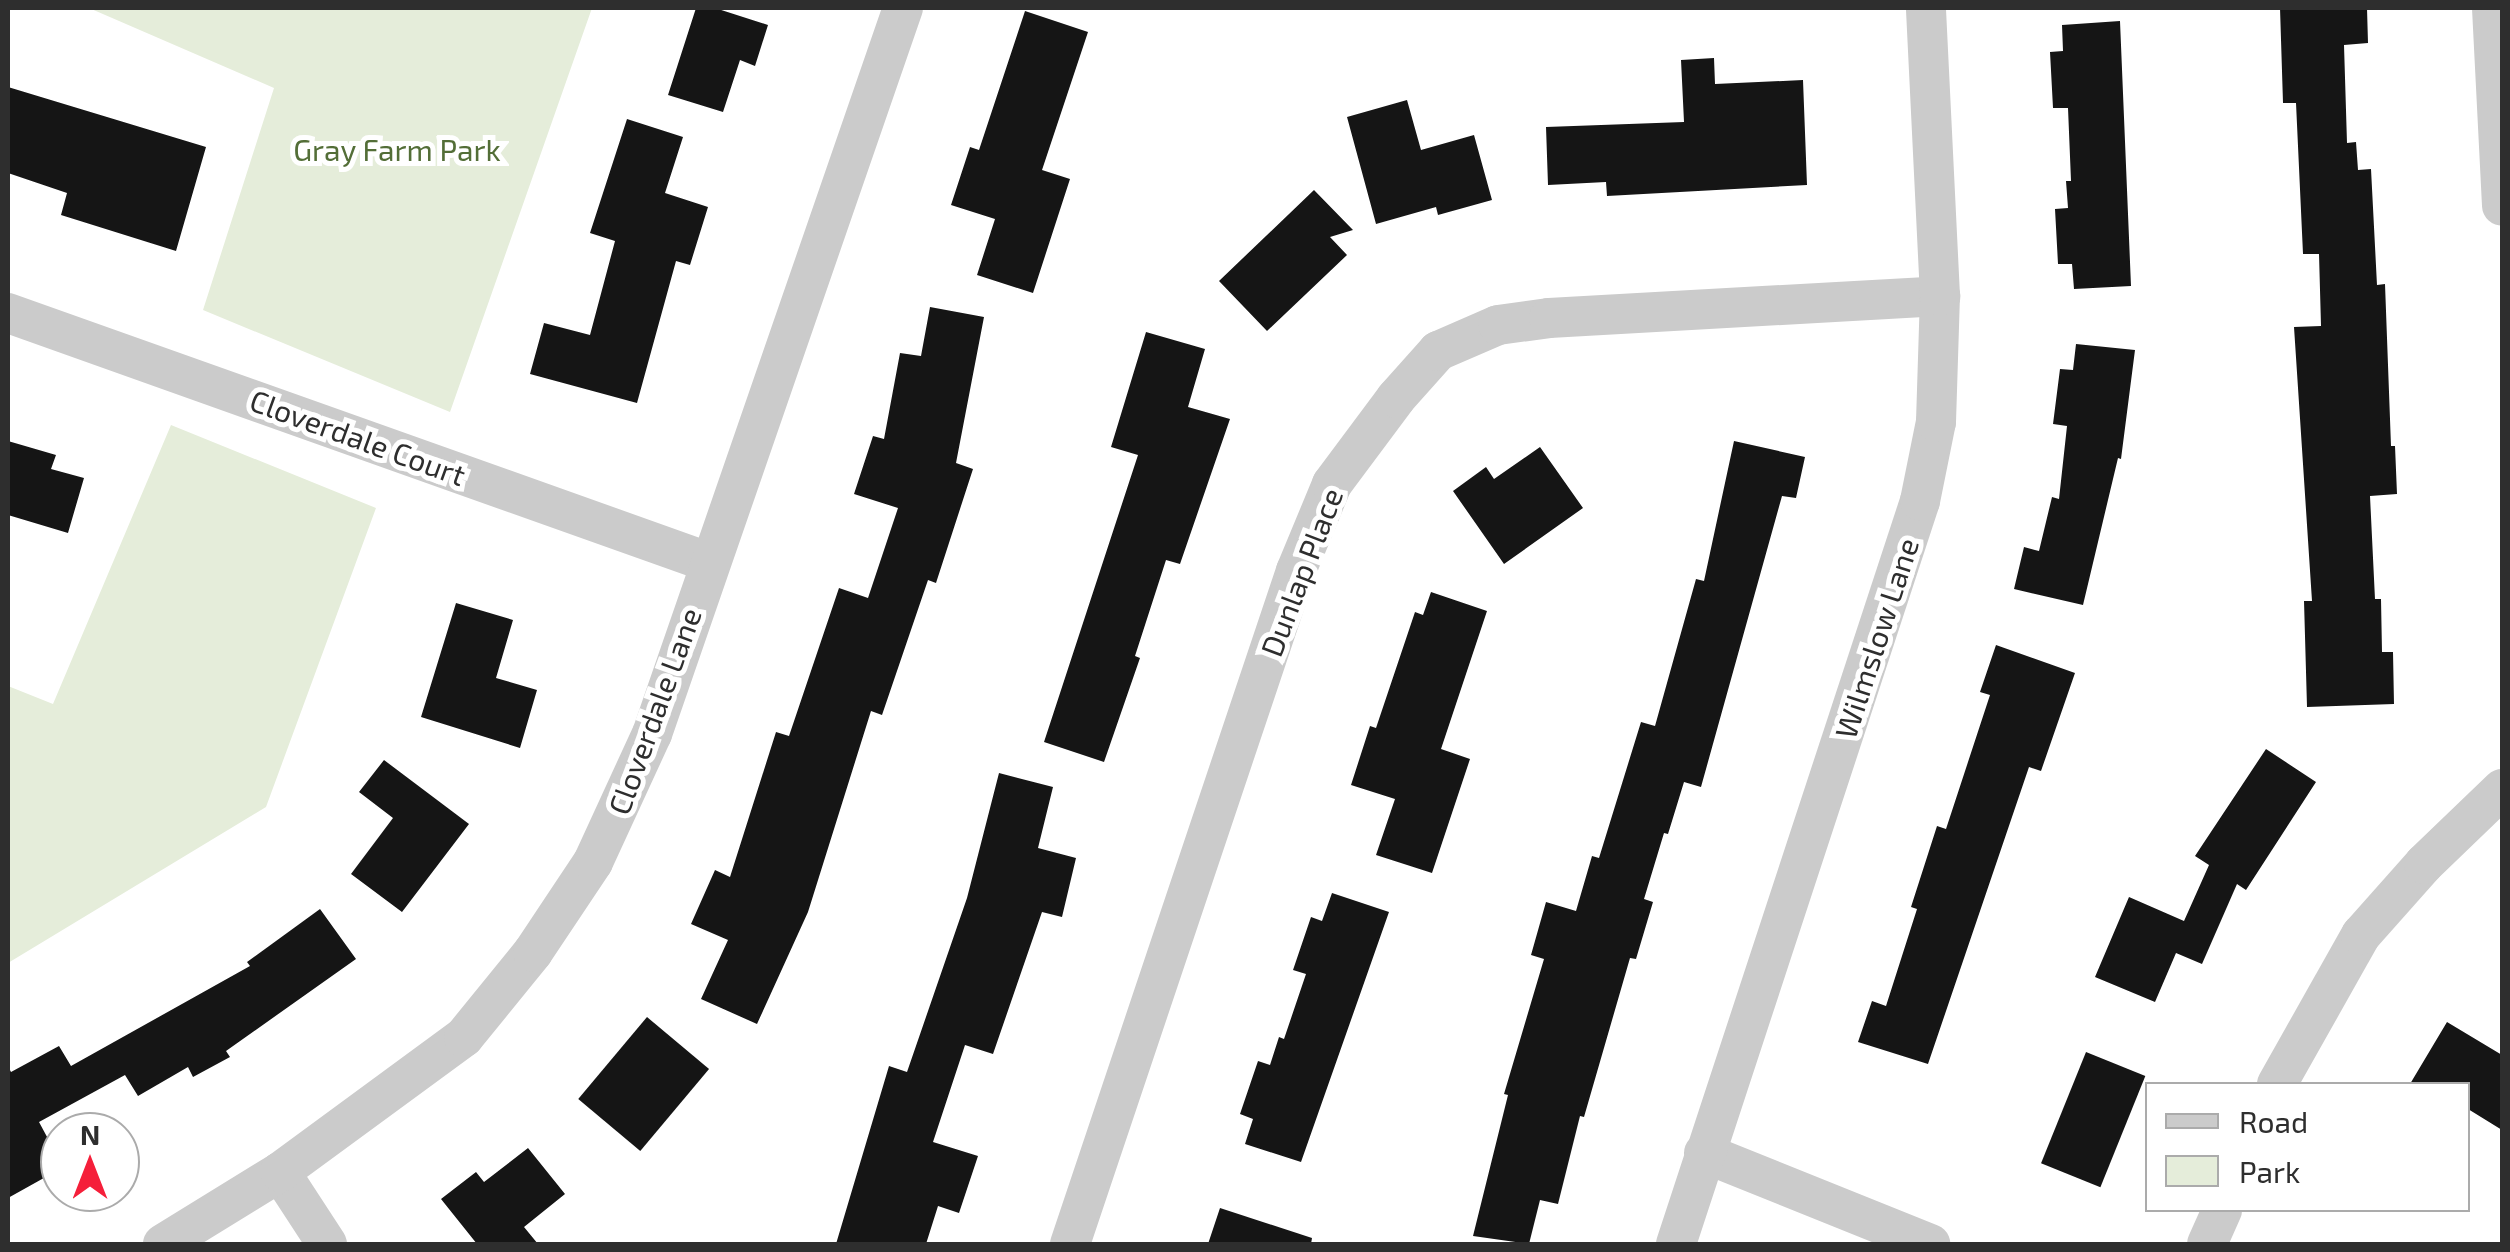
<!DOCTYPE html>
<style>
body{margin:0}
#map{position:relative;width:2510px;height:1252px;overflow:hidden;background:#fff;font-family:"Exo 2",sans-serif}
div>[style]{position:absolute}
.green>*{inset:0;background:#e5edda}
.building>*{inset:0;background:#151515;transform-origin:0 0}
.street>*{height:40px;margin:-20px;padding:0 20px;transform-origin:20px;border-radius:20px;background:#cbcbcb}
span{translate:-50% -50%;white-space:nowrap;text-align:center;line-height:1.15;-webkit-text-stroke:10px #fff;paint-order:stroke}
.park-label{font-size:30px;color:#536e37}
.street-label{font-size:30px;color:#2e2e2e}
.frame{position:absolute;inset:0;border:10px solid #2e2e2e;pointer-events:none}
.legend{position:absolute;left:2145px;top:1082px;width:325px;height:130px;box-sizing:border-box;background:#fff;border:2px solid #ababab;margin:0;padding:12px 18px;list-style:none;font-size:30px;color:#2e2e2e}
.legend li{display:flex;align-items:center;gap:20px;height:50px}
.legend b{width:50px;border:2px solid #ababab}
.north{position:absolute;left:40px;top:1112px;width:100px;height:100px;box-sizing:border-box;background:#fff;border:2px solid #ababab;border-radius:50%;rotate:0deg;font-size:28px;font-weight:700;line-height:40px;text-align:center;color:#2e2e2e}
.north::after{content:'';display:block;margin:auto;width:35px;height:45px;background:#f51f3a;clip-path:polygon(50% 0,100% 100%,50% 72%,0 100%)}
</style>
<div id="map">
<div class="green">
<i style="clip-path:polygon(89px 8px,592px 8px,450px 412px,203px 310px,274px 88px)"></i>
<i style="clip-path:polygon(171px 425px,376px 508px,266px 807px,8px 963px,8px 686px,53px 704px)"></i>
</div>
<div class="building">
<i style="clip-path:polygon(696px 8px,715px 8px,768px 25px,755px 66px,740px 60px,723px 112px,668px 95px)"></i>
<i style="clip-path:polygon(2280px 8px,2367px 8px,2368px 43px,2344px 45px,2347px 143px,2356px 142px,2358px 170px,2371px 169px,2377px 285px,2385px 284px,2391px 446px,2395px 446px,2397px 494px,2370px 496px,2375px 599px,2381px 599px,2382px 652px,2393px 652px,2394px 704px,2307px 707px,2304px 601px,2312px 601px,2294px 327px,2321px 326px,2319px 254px,2303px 254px,2296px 103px,2283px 103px)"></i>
<i style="clip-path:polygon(1025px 11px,1088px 32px,1042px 170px,1070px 179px,1033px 293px,977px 275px,995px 219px,951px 205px,970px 147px,979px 150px)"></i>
<i style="clip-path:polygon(2120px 21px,2131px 286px,2074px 289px,2072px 264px,2058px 264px,2055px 209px,2068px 208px,2066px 181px,2071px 181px,2068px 108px,2053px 108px,2050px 52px,2063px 51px,2062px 25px)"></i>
<i style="clip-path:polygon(1714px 58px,1715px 84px,1803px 80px,1807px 185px,1607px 196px,1606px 182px,1548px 185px,1546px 127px,1684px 122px,1681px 60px)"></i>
<i style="clip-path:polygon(8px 87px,206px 147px,176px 251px,61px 215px,67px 193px,8px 173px)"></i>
<i style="clip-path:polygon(1407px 100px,1421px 150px,1474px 135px,1492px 200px,1438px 215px,1436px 207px,1376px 224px,1347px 117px)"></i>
<i style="clip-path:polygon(627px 119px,683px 137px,665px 193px,708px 207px,690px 265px,676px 261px,637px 403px,530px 374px,544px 323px,590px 335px,615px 241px,590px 233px)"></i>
<i style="clip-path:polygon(1314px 190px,1353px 230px,1330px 237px,1347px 255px,1267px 331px,1219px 281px)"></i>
<i style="clip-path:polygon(930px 307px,984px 317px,956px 463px,973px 469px,936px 583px,928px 580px,882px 715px,871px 711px,808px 912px,757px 1024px,701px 999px,728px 940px,691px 924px,715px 870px,730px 877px,776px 732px,789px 736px,839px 588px,868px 598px,898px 508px,854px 494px,873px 436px,884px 439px,900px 353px,921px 356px)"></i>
<i style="clip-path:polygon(1146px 332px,1205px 349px,1188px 407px,1230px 419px,1180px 564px,1166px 560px,1135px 656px,1140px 658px,1104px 762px,1044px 742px,1138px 455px,1111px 447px)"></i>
<i style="clip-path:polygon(2076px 344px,2135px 350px,2121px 459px,2118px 458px,2083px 605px,2014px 589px,2024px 547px,2039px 551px,2052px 497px,2059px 499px,2067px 426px,2053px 424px,2060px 369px,2073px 370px)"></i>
<i style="clip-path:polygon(8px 441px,56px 455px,51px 469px,84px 478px,68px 533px,8px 515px)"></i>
<i style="clip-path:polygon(1734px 441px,1805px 457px,1796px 498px,1782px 496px,1701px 787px,1684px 782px,1668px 834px,1664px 833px,1644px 899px,1653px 902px,1636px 959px,1630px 958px,1584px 1117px,1580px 1116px,1558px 1204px,1540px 1200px,1529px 1244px,1473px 1236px,1508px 1095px,1504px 1094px,1544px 959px,1531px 955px,1546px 902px,1576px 911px,1592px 856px,1599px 858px,1641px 722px,1655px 726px,1696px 579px,1704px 581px)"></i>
<i style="clip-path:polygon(1540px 447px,1583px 508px,1504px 564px,1453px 491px,1486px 467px,1494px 479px)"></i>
<i style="clip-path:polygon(1431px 592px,1487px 611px,1441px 749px,1470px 759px,1432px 873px,1376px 855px,1395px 799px,1351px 785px,1370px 726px,1376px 728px,1415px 612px,1423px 615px)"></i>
<i style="clip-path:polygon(456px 603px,513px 620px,496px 678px,537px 690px,520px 748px,421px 717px)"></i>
<i style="clip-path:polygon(1996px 645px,2075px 673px,2041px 771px,2029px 767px,1928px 1064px,1858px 1042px,1872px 1001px,1886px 1006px,1917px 909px,1911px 907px,1937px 826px,1946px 829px,1990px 695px,1980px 692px)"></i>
<i style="clip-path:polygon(2266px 749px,2316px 782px,2246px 890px,2237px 884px,2202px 964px,2176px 953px,2155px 1002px,2095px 977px,2129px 897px,2184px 921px,2209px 865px,2195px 856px)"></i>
<i style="clip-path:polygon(384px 760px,469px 824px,402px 912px,351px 874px,393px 818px,359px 792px)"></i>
<i style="clip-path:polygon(999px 773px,1053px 787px,1038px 848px,1076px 858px,1062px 917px,1042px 912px,993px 1054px,965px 1045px,933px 1142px,978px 1156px,959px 1213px,938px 1206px,926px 1244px,836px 1244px,889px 1066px,907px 1072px,967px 898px)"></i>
<i style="clip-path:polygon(1332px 893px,1389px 912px,1301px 1162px,1245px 1144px,1253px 1119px,1240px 1114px,1258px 1061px,1270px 1065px,1279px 1037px,1284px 1039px,1306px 974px,1293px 970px,1311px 917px,1322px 921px)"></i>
<i style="clip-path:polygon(320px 909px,356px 959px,226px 1051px,230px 1057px,193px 1077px,188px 1067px,138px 1096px,125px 1075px,39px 1122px,60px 1161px,60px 1169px,8px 1198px,8px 1066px,11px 1072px,59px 1046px,71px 1066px,250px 966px,247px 962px)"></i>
<i style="left:647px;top:1017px;width:81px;height:107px;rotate:40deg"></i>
<i style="clip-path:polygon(2447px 1022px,2502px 1055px,2502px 1130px,2468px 1109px,2468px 1084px,2410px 1084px)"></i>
<i style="left:2086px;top:1052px;width:64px;height:120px;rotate:22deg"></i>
<i style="clip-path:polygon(528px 1148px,565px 1194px,524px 1227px,538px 1244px,477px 1244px,441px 1199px,476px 1172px,484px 1182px)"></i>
<i style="clip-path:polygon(1220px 1208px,1312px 1238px,1311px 1244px,1208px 1244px)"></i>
</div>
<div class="street">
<i style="left:2492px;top:8px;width:198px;rotate:87.1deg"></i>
<i style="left:8px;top:313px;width:743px;rotate:19.58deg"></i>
<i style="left:2277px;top:1084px;width:171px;rotate:-60.6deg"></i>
<i style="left:2361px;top:935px;width:95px;rotate:-48.4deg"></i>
<i style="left:2424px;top:864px;width:108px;rotate:-43.9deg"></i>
<i style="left:1704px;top:1153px;width:244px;rotate:21.9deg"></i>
<i style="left:280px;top:1172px;width:86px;rotate:56.9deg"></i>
<i style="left:163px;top:1244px;width:137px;rotate:-31.6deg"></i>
<i style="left:280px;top:1172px;width:228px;rotate:-36.3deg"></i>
<i style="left:464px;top:1037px;width:109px;rotate:-50.9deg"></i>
<i style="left:533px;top:952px;width:108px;rotate:-56.3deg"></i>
<i style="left:593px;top:862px;width:141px;rotate:-65.3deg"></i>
<i style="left:652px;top:734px;width:768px;rotate:-70.93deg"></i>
<i style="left:1070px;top:1244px;width:710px;rotate:-71.44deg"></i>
<i style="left:1296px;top:571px;width:94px;rotate:-67.5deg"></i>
<i style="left:1332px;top:484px;width:107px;rotate:-53.3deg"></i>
<i style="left:1396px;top:398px;width:63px;rotate:-48.2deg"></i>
<i style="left:1438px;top:351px;width:65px;rotate:-23.4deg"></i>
<i style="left:1498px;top:325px;width:51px;rotate:-7.8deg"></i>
<i style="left:1549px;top:318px;width:392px;rotate:-3.2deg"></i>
<i style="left:1676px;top:1244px;width:782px;rotate:-71.82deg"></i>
<i style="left:1920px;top:501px;width:81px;rotate:-78.6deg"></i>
<i style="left:1936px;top:422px;width:126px;rotate:-88.2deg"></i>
<i style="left:1940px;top:296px;width:288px;rotate:-92.8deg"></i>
<i style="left:2207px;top:1244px;width:37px;rotate:-66deg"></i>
</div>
<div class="park-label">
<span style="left:397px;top:149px">Gray Farm Park</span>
</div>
<div class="street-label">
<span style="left:358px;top:437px;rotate:20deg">Cloverdale Court</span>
<span style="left:1301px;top:572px;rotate:-69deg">Dunlap Place</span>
<span style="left:1876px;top:638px;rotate:-72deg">Wilmslow Lane</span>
<span style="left:654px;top:711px;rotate:-70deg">Cloverdale Lane</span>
</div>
<div class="frame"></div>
<ul class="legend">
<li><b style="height:12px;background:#cbcbcb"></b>Road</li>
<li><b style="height:28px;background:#e5edda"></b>Park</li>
</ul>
<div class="north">N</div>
</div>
